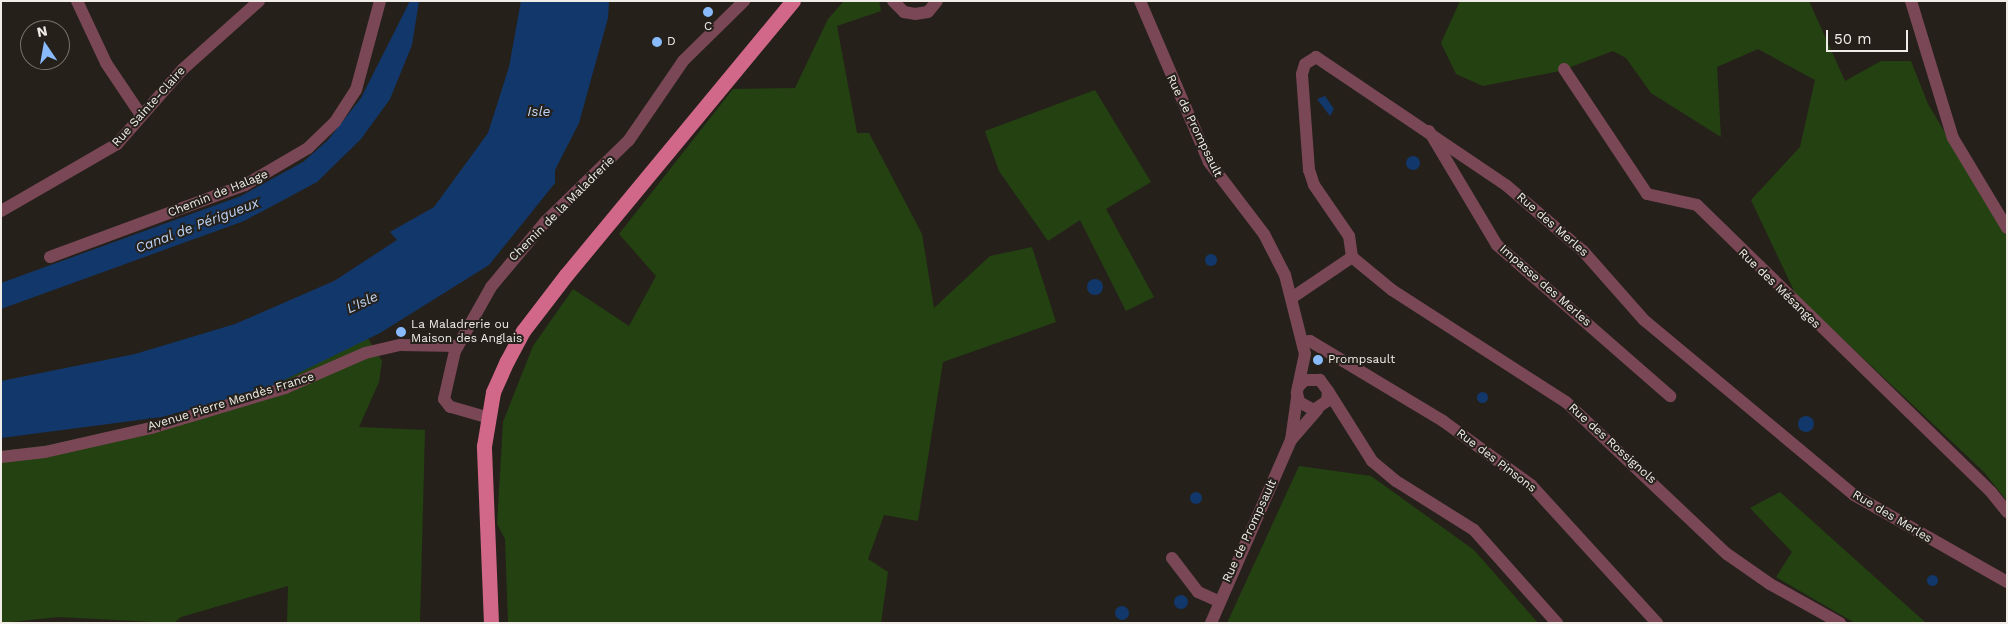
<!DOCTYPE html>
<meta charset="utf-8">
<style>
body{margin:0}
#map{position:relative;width:2008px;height:624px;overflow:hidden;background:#25211a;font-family:"Work Sans",sans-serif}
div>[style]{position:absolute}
.green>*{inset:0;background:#244112}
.water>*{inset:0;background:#12376b}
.round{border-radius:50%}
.minor>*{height:12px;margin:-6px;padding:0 6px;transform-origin:6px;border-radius:6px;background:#7a4756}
.major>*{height:15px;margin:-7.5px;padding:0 7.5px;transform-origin:7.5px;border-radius:7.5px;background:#d26889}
.dots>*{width:14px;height:14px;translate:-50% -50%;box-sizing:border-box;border:2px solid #25211a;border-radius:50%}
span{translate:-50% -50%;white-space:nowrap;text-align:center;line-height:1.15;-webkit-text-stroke:4px #25211a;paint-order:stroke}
.poi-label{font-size:12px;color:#f0ede8}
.left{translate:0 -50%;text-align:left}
.street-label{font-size:12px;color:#f0ede8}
.water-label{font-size:14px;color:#bed4f6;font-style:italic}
.frame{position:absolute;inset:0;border:2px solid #f0ede8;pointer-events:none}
.north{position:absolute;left:20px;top:20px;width:50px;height:50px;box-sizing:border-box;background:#25211a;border:1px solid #76736c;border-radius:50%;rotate:348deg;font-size:14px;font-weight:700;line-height:20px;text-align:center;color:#f0ede8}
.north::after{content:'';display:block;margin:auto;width:18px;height:22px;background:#88bafc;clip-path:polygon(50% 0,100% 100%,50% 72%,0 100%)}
.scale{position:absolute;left:1826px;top:30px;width:82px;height:22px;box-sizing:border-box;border:2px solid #f0ede8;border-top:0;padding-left:6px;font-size:15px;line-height:18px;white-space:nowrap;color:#f0ede8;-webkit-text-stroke:4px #25211a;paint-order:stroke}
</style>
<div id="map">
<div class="green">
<i style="clip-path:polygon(844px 1px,879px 1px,881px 11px,837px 26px,857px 133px,869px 133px,922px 234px,934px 308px,990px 256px,1032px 247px,1056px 322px,943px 362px,918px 521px,884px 515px,868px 559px,888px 572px,881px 623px,508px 623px,505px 539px,497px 524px,503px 422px,533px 346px,573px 289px,629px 326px,656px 276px,619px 234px,733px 89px,795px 88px,828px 19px)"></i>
<i style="clip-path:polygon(1460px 1px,1809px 1px,1845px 81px,1881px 61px,1911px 61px,1928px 104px,2007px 236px,2007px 501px,1984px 472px,1796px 295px,1751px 200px,1800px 147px,1815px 80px,1758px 49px,1717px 67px,1721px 137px,1651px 93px,1626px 58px,1613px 51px,1560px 71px,1483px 86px,1456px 74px,1441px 43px)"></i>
<i style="clip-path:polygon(1095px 90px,1151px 182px,1106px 209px,1154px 297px,1126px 311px,1080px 220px,1048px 241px,999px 171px,985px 131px)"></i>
<i style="clip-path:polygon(367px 337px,382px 361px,379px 382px,359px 427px,425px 430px,420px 623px,287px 623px,288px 586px,181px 617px,174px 623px,58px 617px,1px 623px,1px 451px,50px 445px,182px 415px,273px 386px)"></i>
<i style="clip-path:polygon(1299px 466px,1371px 476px,1474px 550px,1538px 623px,1227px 623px)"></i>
<i style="clip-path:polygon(1780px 492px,1926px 623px,1855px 623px,1776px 577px,1792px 552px,1750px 508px)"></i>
</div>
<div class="water">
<i style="clip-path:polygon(410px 1px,419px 1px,412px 45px,390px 99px,361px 139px,317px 182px,244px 221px,1px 309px,1px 283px,241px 196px,303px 162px,328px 140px,361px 98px)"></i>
<i style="clip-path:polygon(521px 1px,609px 1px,608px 18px,579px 123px,555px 170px,555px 183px,489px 265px,380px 333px,270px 387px,162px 417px,1px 438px,1px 381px,135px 354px,235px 324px,334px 281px,397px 240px,390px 232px,434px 207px,488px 133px,509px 67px)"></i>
<i style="clip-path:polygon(1325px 96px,1334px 109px,1330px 116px,1317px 99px)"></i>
<i class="round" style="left:1406px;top:156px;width:14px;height:14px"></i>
<i class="round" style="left:1205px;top:254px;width:12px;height:12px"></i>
<i class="round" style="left:1087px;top:279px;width:16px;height:16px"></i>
<i class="round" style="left:1476.5px;top:391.5px;width:11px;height:11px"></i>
<i class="round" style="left:1798px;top:416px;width:16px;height:16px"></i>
<i class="round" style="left:1190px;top:492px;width:12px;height:12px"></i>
<i class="round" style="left:1926.5px;top:574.5px;width:11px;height:11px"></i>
<i class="round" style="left:1174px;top:595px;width:14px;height:14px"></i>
<i class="round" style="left:1115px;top:606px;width:14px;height:14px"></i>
</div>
<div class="minor">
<i style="left:77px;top:1px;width:68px;rotate:64.9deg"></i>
<i style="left:106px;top:63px;width:63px;rotate:56.1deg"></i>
<i style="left:893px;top:1px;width:16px;rotate:45deg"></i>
<i style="left:904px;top:12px;width:11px;rotate:10deg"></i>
<i style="left:915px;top:14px;width:13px;rotate:-9deg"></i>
<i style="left:928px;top:12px;width:14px;rotate:-51deg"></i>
<i style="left:1140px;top:1px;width:175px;rotate:66.8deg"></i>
<i style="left:1209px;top:162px;width:91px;rotate:52.6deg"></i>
<i style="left:1264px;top:234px;width:46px;rotate:62.9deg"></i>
<i style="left:1285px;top:275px;width:81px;rotate:75.8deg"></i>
<i style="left:1305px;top:354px;width:40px;rotate:102deg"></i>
<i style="left:1297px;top:393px;width:9px;rotate:77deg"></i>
<i style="left:1299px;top:402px;width:17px;rotate:28deg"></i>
<i style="left:1314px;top:410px;width:16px;rotate:-35deg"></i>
<i style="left:1327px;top:401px;width:10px;rotate:-84deg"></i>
<i style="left:1328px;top:391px;width:14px;rotate:-126deg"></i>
<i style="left:1320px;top:380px;width:15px;rotate:180deg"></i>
<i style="left:1305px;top:380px;width:10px;rotate:135deg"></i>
<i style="left:1911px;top:1px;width:143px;rotate:73deg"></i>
<i style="left:1953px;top:138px;width:105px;rotate:59deg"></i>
<i style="left:1564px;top:69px;width:150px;rotate:56.4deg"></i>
<i style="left:1647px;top:194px;width:51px;rotate:12.4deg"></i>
<i style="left:1697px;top:205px;width:411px;rotate:44.3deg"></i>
<i style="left:1991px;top:492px;width:26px;rotate:51deg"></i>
<i style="left:1429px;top:131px;width:133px;rotate:59.2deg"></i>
<i style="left:1497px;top:245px;width:230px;rotate:41.1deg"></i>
<i style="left:1px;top:211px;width:134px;rotate:-30deg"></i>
<i style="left:117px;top:144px;width:100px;rotate:-48.7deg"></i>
<i style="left:183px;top:69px;width:102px;rotate:-41.8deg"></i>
<i style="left:50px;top:257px;width:208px;rotate:-20.3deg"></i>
<i style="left:245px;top:185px;width:73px;rotate:-30.4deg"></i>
<i style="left:308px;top:148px;width:37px;rotate:-44deg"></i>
<i style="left:335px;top:122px;width:38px;rotate:-57deg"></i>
<i style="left:356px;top:90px;width:92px;rotate:-74.9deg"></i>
<i style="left:1352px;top:257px;width:21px;rotate:-98deg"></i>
<i style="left:1349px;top:236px;width:62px;rotate:-124.5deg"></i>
<i style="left:1314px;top:185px;width:16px;rotate:-108deg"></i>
<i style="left:1309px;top:170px;width:96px;rotate:-94.2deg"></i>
<i style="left:1302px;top:74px;width:10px;rotate:-73deg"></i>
<i style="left:1305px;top:64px;width:13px;rotate:-32deg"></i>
<i style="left:1316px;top:57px;width:230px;rotate:34deg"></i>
<i style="left:1507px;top:186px;width:100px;rotate:40.5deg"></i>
<i style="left:1583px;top:251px;width:92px;rotate:48.5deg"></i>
<i style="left:1644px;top:320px;width:273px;rotate:39.8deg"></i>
<i style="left:1854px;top:495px;width:176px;rotate:29.6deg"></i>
<i style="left:1352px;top:257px;width:52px;rotate:39.5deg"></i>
<i style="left:1392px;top:290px;width:207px;rotate:32.8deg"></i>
<i style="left:1566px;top:402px;width:221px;rotate:43.4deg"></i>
<i style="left:1727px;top:554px;width:52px;rotate:34.9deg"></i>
<i style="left:1770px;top:584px;width:80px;rotate:29.1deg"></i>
<i style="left:1293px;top:297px;width:71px;rotate:-34.1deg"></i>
<i style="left:1303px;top:342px;width:7px;rotate:-8deg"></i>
<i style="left:1310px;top:341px;width:155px;rotate:31deg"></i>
<i style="left:1443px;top:421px;width:109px;rotate:36deg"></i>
<i style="left:1531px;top:485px;width:187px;rotate:47.6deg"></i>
<i style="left:1328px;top:391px;width:83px;rotate:57.8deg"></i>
<i style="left:1372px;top:461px;width:31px;rotate:40deg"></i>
<i style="left:1396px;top:481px;width:92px;rotate:32.1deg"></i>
<i style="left:1474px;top:530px;width:125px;rotate:48.3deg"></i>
<i style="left:486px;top:417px;width:37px;rotate:-164deg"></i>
<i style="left:450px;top:407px;width:10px;rotate:-127deg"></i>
<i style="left:444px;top:399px;width:49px;rotate:-77.1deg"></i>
<i style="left:455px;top:351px;width:73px;rotate:-60.6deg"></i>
<i style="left:491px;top:287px;width:86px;rotate:-50.2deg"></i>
<i style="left:546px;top:221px;width:116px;rotate:-44.3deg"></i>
<i style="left:629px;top:140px;width:96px;rotate:-55.6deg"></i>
<i style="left:683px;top:61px;width:86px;rotate:-44.5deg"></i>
<i style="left:1291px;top:440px;width:40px;rotate:-49deg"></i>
<i style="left:1px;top:457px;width:44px;rotate:-6.5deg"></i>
<i style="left:45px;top:452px;width:109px;rotate:-12.8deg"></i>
<i style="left:151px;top:428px;width:140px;rotate:-16.6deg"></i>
<i style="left:285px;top:388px;width:87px;rotate:-23.6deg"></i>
<i style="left:365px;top:353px;width:37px;rotate:-13deg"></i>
<i style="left:401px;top:345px;width:57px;rotate:1deg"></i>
<i style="left:1172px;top:558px;width:43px;rotate:52.6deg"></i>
<i style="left:1198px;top:592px;width:22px;rotate:24deg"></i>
<i style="left:1211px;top:623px;width:200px;rotate:-66.4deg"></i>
<i style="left:1291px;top:440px;width:42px;rotate:-81.9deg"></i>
</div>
<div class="major">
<i style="left:491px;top:623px;width:177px;rotate:-92.3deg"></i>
<i style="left:484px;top:446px;width:55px;rotate:-80.5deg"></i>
<i style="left:493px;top:392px;width:34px;rotate:-66deg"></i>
<i style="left:507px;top:361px;width:34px;rotate:-62deg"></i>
<i style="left:523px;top:331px;width:71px;rotate:-52.5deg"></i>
<i style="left:566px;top:275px;width:356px;rotate:-50.4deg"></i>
</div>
<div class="dots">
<i style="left:708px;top:12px;background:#88bafc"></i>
<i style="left:657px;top:42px;background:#88bafc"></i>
<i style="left:401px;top:332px;background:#88bafc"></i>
<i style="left:1318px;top:360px;background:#88bafc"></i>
</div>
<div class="poi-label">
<span style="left:708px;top:27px">C</span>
<span class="left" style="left:667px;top:42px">D</span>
<span class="left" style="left:411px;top:332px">La Maladrerie ou<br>Maison des Anglais</span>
<span class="left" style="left:1328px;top:360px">Prompsault</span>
</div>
<div class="street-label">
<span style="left:149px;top:107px;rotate:-48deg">Rue Sainte-Claire</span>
<span style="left:1194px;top:126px;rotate:64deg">Rue de Prompsault</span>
<span style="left:218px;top:194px;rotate:-22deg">Chemin de Halage</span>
<span style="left:562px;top:209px;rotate:-45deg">Chemin de la Maladrerie</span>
<span style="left:1552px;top:225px;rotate:41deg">Rue des Merles</span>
<span style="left:1545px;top:286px;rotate:41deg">Impasse des Merles</span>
<span style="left:1779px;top:289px;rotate:44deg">Rue des Mésanges</span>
<span style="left:231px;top:402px;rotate:-17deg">Avenue Pierre Mendès France</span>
<span style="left:1612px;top:444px;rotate:42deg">Rue des Rossignols</span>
<span style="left:1496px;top:461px;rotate:37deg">Rue des Pinsons</span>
<span style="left:1892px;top:517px;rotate:31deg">Rue des Merles</span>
<span style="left:1250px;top:531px;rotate:-65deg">Rue de Prompsault</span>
</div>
<div class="water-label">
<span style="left:539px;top:111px">Isle</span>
<span style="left:197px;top:225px;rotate:-21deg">Canal de Périgueux</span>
<span style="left:362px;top:302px;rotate:-25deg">L'Isle</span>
</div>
<div class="frame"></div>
<div class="north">N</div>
<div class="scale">50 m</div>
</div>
